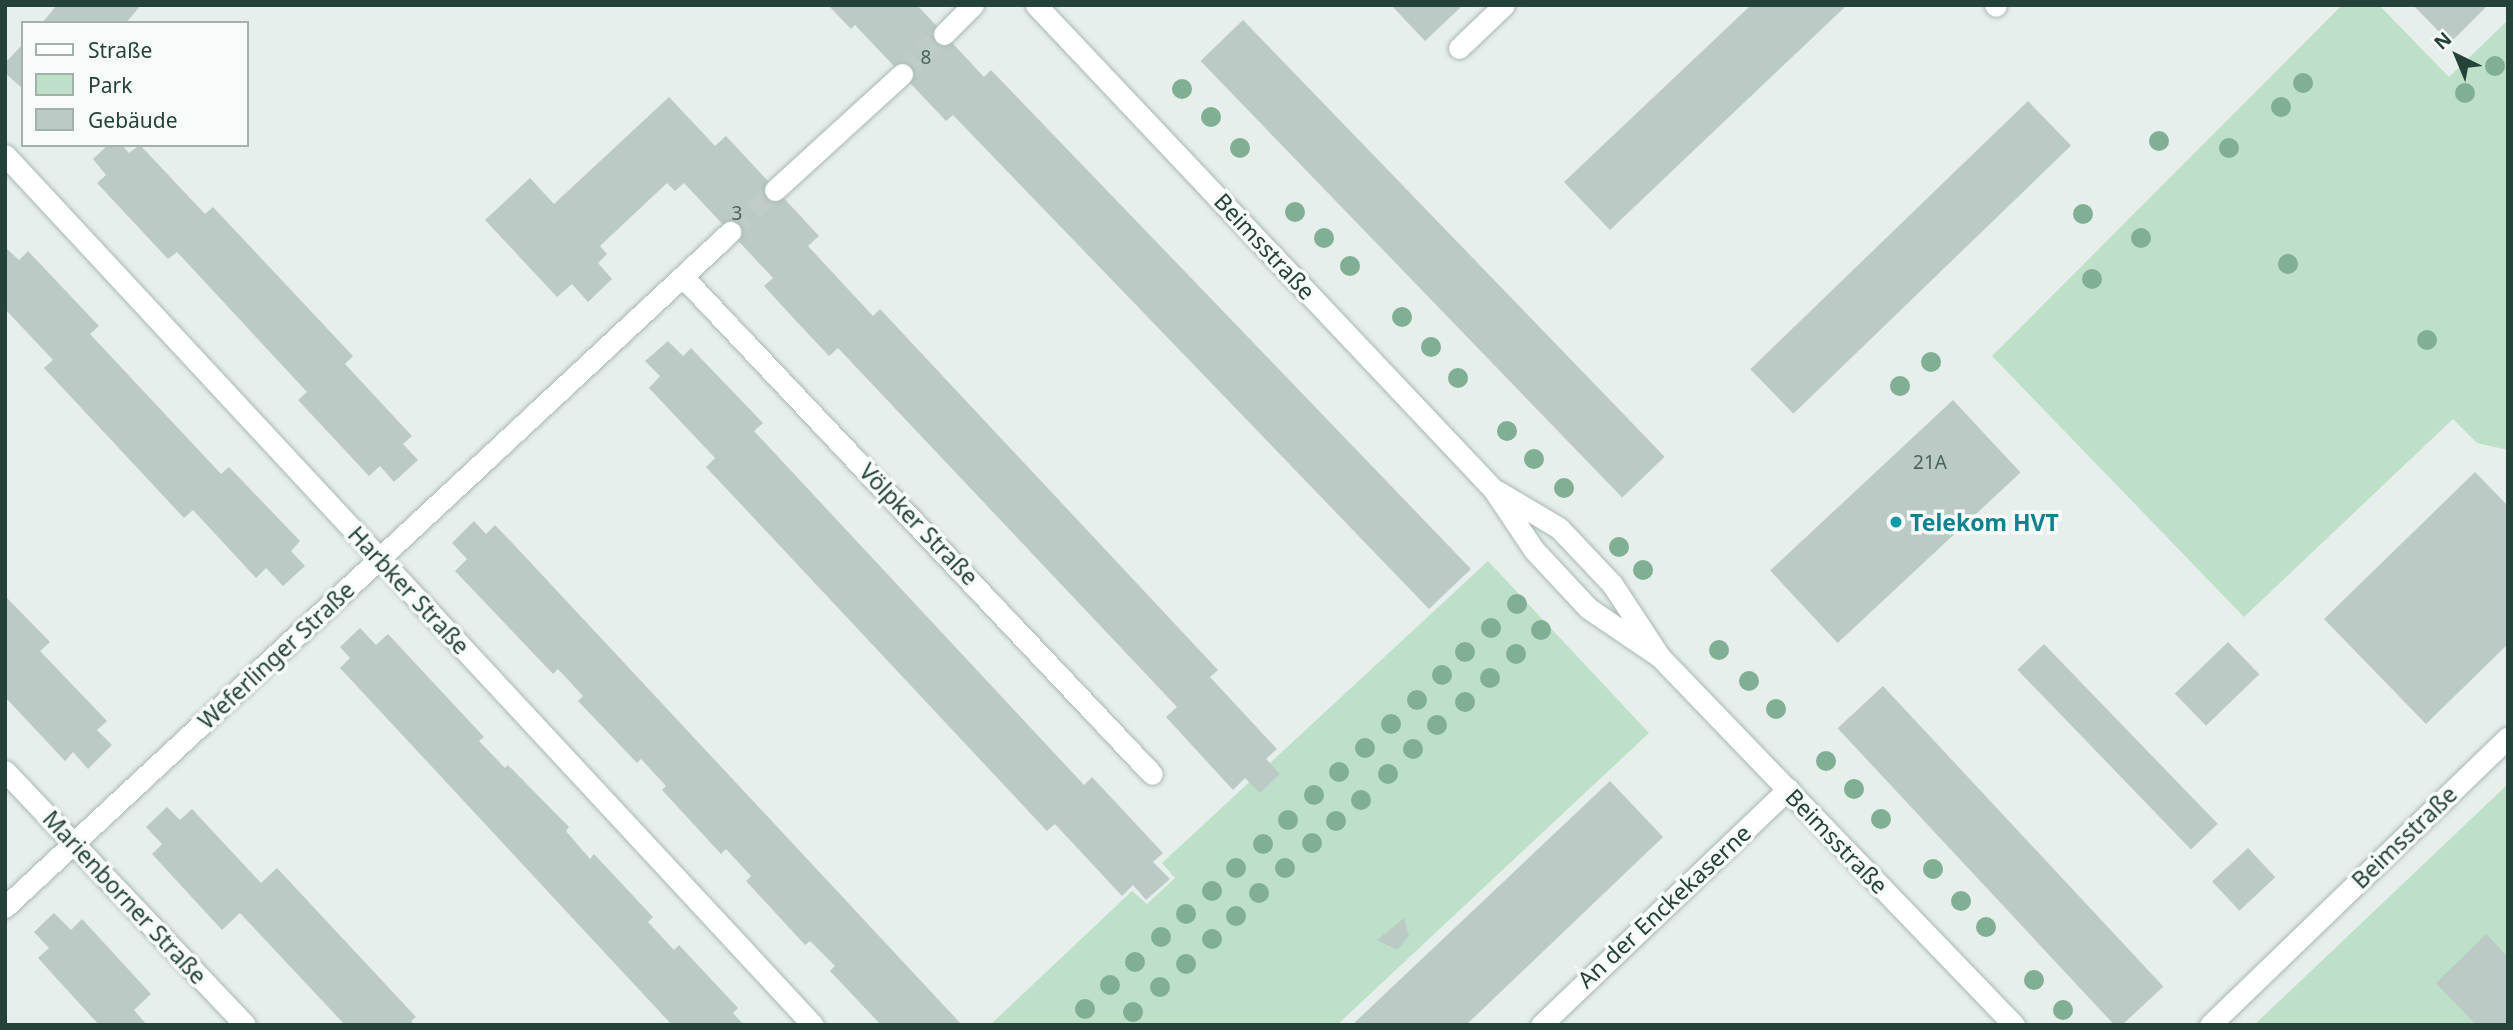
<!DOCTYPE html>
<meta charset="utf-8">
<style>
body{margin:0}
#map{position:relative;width:2513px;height:1030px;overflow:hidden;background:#e6efeb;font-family:"Noto Sans",sans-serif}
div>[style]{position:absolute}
.green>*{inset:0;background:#bfe0c8}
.building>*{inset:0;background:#bbcac4;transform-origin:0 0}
.minor-tunnel>*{height:21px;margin-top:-10.5px;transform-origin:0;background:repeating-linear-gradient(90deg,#bfccc8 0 21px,transparent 0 31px)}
.roads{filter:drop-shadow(0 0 2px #a8b8b2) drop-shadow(0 0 2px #a8b8b2)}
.minor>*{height:21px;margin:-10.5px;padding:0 10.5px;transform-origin:10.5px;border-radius:10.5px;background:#fff}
.trees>*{width:20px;height:20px;margin:-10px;border-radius:50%;background:#80af93}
.dots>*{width:19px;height:19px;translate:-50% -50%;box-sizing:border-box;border:4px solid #f7fbf9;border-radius:50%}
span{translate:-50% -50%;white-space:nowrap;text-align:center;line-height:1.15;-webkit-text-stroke:7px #f7fbf9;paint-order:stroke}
.number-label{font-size:19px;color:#4a645c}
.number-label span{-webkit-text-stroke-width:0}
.street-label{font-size:23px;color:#24423a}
.culture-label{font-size:23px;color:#0d838f;font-weight:700}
.left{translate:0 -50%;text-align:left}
.frame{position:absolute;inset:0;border:7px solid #24423a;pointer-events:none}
.legend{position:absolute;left:21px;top:21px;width:228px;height:126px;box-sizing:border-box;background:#f7fbf9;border:2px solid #a3b1ad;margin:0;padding:9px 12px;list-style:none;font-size:21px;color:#24423a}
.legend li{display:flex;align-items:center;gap:14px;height:35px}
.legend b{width:35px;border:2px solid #a3b1ad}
.north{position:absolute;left:2422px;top:21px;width:70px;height:70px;-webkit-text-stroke:5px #f7fbf9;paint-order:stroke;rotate:317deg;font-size:19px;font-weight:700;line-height:28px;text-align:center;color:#24423a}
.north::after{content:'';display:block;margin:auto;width:24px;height:32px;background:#24423a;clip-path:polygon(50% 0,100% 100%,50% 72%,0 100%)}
</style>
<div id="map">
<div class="green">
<i style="clip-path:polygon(2342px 5px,2379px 5px,2449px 77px,2508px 20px,2508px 450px,2477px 443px,2453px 419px,2244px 617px,1992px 356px)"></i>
<i style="clip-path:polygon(1488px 561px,1649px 733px,1337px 1025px,990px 1025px,1132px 891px,1147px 904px,1175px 878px,1162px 863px)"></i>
<i style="clip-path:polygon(2508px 784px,2508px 957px,2476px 1025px,2254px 1025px)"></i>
</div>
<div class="building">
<i style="clip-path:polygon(57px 5px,141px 5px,126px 23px,42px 23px)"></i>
<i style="clip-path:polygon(828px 5px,917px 5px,984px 77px,991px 70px,1471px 569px,1429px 609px,953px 115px,946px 121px,855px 25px,851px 29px)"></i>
<i style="clip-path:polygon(1391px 5px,1463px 5px,1425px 41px)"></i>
<i style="clip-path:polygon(1751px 5px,1847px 5px,1610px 230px,1564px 182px)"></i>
<i style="clip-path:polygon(2413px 5px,2488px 5px,2450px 43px)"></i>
<i style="left:1243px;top:20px;width:607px;height:59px;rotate:46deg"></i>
<i style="clip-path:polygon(23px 44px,23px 89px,5px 73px,5px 63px)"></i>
<i style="clip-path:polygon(669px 97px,715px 146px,726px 136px,819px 236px,808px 246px,873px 316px,880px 309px,1218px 670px,1210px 677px,1277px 749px,1266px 759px,1280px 774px,1260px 793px,1245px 778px,1233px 790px,1166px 717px,1177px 707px,838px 348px,829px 356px,797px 322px,764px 286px,773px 278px,684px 183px,675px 191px,667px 183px,600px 246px,607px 254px,598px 263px,612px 279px,588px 302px,572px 284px,557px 297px,485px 220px,530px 178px,554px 204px)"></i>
<i style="left:2028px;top:101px;width:62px;height:386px;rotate:46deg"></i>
<i style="clip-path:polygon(108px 145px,122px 145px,129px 153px,140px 145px,205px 214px,213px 207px,353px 356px,345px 364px,412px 436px,403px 444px,418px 460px,394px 482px,380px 466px,369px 476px,298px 400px,307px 392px,177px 252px,168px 259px,97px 183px,106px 175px,93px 159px)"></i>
<i style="clip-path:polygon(5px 247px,19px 260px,28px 251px,99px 326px,90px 334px,221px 474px,229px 467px,300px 541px,291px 551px,305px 566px,283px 586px,266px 568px,256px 578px,193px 510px,184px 518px,44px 368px,53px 360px,5px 309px)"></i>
<i style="clip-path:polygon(668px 341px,683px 356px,691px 348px,763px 423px,754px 431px,1084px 785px,1092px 777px,1163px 853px,1153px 862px,1170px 879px,1146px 900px,1133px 885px,1122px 896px,1055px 824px,1047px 831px,706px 467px,715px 458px,649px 388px,660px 376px,645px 361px)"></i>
<i style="left:1953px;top:400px;width:99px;height:250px;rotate:47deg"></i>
<i style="clip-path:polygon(2475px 472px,2508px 506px,2508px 644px,2426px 724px,2324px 619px)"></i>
<i style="clip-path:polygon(474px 521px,486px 534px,495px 525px,517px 548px,962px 1025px,881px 1025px,830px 971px,835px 966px,810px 941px,805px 945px,746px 881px,751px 876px,726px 849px,721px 854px,662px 790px,666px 786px,641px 759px,637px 763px,578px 701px,583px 696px,558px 669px,553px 674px,455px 571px,467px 559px,452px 543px)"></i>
<i style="clip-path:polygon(5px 596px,50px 642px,40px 651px,107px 721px,97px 730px,112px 745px,88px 769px,73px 752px,65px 761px,5px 697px)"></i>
<i style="clip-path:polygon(360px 628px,376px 645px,388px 634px,484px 737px,479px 741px,505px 768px,508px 765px,569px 827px,566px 831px,590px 859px,594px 854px,653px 917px,648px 922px,674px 950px,679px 945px,738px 1008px,733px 1013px,744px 1025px,672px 1025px,340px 668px,350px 658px,340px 647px)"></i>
<i style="left:2228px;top:642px;width:45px;height:74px;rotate:46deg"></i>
<i style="left:2044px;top:644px;width:250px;height:37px;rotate:46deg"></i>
<i style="left:1883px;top:686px;width:411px;height:62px;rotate:47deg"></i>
<i style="clip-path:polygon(1610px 781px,1663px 837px,1466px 1025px,1352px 1025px)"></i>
<i style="clip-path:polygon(167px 807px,180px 820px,192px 809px,261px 883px,277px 868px,416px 1017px,411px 1021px,415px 1025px,345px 1025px,240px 913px,222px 930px,152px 854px,162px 844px,146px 827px)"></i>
<i style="left:2248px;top:848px;width:40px;height:49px;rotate:47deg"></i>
<i style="clip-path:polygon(54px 913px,71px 930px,82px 919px,151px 994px,134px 1010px,147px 1025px,99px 1025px,38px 958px,49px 948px,34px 932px)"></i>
<i style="clip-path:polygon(1404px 918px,1409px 936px,1397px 950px,1377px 940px)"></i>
<i style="clip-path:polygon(2486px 934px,2508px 957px,2508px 1025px,2476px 1025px,2436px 983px)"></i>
</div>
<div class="minor-tunnel">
<i style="left:902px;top:74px;width:58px;rotate:-43.6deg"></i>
<i style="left:730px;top:232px;width:62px;rotate:-43deg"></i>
</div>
<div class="roads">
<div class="minor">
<i style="left:1036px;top:5px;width:666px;rotate:46.64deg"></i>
<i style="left:1493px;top:489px;width:73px;rotate:56.1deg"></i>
<i style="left:1534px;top:550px;width:79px;rotate:47deg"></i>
<i style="left:1588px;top:608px;width:87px;rotate:34.2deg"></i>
<i style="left:1995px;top:5px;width:1px;rotate:45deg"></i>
<i style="left:944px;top:34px;width:41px;rotate:-45deg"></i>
<i style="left:1459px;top:48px;width:62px;rotate:-43.7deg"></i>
<i style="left:5px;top:155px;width:1187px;rotate:47.12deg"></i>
<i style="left:775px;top:190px;width:172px;rotate:-42.4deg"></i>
<i style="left:683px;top:277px;width:683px;rotate:46.66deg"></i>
<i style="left:1497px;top:491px;width:72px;rotate:30.8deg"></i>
<i style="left:1559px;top:528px;width:77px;rotate:46.6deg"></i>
<i style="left:1612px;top:584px;width:87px;rotate:56.7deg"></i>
<i style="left:1660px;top:657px;width:511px;rotate:46.11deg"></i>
<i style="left:5px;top:771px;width:349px;rotate:46.6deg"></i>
<i style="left:5px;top:907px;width:991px;rotate:-42.95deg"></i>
<i style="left:1541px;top:1025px;width:342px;rotate:-43.7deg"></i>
<i style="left:2210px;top:1025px;width:414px;rotate:-44deg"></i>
</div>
</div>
<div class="trees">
<i style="left:2495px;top:66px"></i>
<i style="left:2303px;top:83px"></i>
<i style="left:1182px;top:89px"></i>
<i style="left:2465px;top:93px"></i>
<i style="left:2281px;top:107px"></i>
<i style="left:1211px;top:117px"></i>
<i style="left:2159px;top:141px"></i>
<i style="left:1240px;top:148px"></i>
<i style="left:2229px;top:148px"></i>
<i style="left:1295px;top:212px"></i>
<i style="left:2083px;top:214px"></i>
<i style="left:1324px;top:238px"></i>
<i style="left:2141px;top:238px"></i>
<i style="left:2288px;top:264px"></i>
<i style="left:1350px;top:266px"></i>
<i style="left:2092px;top:279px"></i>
<i style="left:1402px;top:317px"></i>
<i style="left:2427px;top:340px"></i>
<i style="left:1431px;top:347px"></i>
<i style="left:1931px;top:362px"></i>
<i style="left:1458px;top:378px"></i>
<i style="left:1900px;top:386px"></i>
<i style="left:1507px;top:431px"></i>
<i style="left:1534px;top:459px"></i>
<i style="left:1564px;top:488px"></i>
<i style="left:1619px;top:547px"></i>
<i style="left:1643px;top:570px"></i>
<i style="left:1517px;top:604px"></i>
<i style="left:1491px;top:628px"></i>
<i style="left:1541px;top:630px"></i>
<i style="left:1719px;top:650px"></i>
<i style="left:1465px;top:652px"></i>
<i style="left:1516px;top:654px"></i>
<i style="left:1442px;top:675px"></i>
<i style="left:1490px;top:678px"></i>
<i style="left:1749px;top:681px"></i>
<i style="left:1417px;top:700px"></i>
<i style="left:1465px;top:702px"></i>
<i style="left:1776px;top:709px"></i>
<i style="left:1391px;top:724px"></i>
<i style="left:1437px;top:725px"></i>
<i style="left:1365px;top:748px"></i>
<i style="left:1413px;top:749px"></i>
<i style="left:1826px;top:761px"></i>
<i style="left:1339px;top:772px"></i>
<i style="left:1388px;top:774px"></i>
<i style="left:1854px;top:789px"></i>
<i style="left:1314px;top:795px"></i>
<i style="left:1361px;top:800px"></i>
<i style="left:1881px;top:819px"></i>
<i style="left:1288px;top:820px"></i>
<i style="left:1336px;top:821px"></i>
<i style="left:1312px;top:843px"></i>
<i style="left:1263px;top:844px"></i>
<i style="left:1236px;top:868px"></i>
<i style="left:1285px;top:868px"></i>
<i style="left:1933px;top:869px"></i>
<i style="left:1212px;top:891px"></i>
<i style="left:1259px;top:893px"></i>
<i style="left:1961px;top:901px"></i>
<i style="left:1186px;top:914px"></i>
<i style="left:1236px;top:916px"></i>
<i style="left:1986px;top:927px"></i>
<i style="left:1161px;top:937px"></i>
<i style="left:1212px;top:939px"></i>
<i style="left:1135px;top:962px"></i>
<i style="left:1186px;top:964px"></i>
<i style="left:2034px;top:980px"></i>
<i style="left:1110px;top:985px"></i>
<i style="left:1160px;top:987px"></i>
<i style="left:1085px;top:1009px"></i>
<i style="left:2063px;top:1010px"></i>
<i style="left:1133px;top:1012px"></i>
</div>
<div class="dots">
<i style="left:1896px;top:522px;background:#0f9aa8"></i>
</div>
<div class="number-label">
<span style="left:926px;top:58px">8</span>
<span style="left:737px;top:214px">3</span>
<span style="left:1930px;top:463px">21A</span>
</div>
<div class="street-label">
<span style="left:1265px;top:246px;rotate:47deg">Beimsstraße</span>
<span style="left:919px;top:524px;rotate:46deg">Völpker Straße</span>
<span style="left:409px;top:590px;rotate:47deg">Harbker Straße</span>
<span style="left:276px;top:655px;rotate:-43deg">Weferlinger Straße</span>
<span style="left:2404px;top:837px;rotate:-44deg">Beimsstraße</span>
<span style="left:1837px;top:841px;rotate:46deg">Beimsstraße</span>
<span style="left:125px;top:897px;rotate:47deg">Marienborner Straße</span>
<span style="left:1664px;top:906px;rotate:-43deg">An der Enckekaserne</span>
</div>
<div class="culture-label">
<span class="left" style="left:1910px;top:522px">Telekom HVT</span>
</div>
<div class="frame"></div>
<ul class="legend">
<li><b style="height:9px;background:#fff"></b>Straße</li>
<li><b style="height:19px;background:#bfe0c8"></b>Park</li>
<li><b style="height:19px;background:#bbcac4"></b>Gebäude</li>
</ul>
<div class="north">N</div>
</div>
